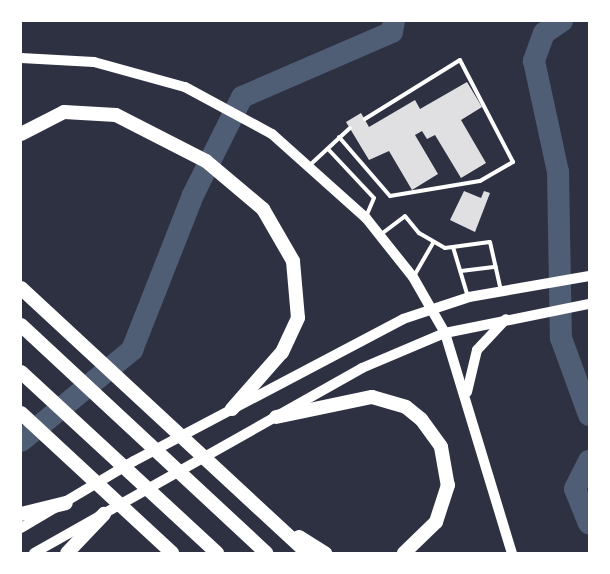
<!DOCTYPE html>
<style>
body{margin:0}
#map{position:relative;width:610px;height:574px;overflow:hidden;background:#2d3142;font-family:"Fira Sans Condensed",sans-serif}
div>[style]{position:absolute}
.river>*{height:22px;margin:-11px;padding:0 11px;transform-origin:11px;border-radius:11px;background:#4f5d75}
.building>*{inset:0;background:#e0e0e3}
.service>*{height:4px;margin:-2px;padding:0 2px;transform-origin:2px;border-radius:2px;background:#fff}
.primary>*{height:10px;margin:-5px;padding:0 5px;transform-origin:5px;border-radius:5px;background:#fff}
.motorway>*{height:14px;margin:-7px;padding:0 7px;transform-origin:7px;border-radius:7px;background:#fff}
span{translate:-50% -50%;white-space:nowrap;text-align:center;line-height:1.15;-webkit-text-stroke:5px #fff;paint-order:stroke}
.frame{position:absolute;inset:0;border:22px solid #fff;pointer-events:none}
</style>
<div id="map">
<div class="river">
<i style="left:562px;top:21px;width:22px;rotate:146deg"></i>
<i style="left:544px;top:33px;width:30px;rotate:110deg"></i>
<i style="left:534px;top:61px;width:114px;rotate:77.8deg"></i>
<i style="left:558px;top:172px;width:166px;rotate:89deg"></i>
<i style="left:561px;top:338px;width:82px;rotate:70deg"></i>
<i style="left:21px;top:441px;width:144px;rotate:-39.3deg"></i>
<i style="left:132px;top:350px;width:167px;rotate:-68.5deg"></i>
<i style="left:193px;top:195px;width:110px;rotate:-63.4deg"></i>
<i style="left:242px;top:97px;width:163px;rotate:-23.4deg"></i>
<i style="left:392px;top:32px;width:11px;rotate:-80deg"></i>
<i style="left:589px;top:461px;width:31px;rotate:117deg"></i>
<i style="left:575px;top:489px;width:37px;rotate:68deg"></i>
</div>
<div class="building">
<i style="clip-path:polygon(467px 82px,482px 107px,461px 120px,486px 163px,461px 178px,435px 135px,427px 139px,422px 131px,415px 135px,438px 174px,412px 190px,389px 151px,369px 160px,346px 122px,361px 113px,369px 127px,415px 100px,420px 109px)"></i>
<i style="clip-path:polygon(464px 191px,481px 198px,484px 191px,490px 193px,475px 232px,450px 220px)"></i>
</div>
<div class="service">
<i style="left:339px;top:137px;width:78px;rotate:49.2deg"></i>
<i style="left:390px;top:196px;width:91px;rotate:-9.5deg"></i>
<i style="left:480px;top:181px;width:38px;rotate:-30deg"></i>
<i style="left:513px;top:162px;width:115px;rotate:-117.5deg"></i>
<i style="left:460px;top:60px;width:112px;rotate:148.2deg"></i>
<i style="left:328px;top:149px;width:67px;rotate:46.8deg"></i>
<i style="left:374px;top:198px;width:21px;rotate:113deg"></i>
<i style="left:311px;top:164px;width:53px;rotate:-42.7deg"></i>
<i style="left:380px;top:235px;width:31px;rotate:-37deg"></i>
<i style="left:405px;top:216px;width:22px;rotate:51deg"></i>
<i style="left:419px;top:233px;width:30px;rotate:30deg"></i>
<i style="left:445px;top:248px;width:45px;rotate:-7.6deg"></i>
<i style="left:490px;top:242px;width:50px;rotate:77.3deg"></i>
<i style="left:453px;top:247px;width:52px;rotate:73.3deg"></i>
<i style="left:461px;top:271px;width:35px;rotate:-7deg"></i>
<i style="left:414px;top:276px;width:39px;rotate:-60deg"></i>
</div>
<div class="primary">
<i style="left:21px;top:58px;width:73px;rotate:3.1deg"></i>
<i style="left:94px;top:62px;width:94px;rotate:15.4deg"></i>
<i style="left:185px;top:87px;width:99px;rotate:28.4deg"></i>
<i style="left:272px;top:134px;width:126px;rotate:41.8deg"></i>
<i style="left:366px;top:218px;width:75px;rotate:51.5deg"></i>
<i style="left:413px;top:277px;width:64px;rotate:60.3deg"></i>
<i style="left:445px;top:333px;width:230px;rotate:73.1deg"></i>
<i style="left:467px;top:392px;width:43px;rotate:-76.6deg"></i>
<i style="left:477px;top:350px;width:42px;rotate:-46.9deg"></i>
<i style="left:21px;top:528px;width:131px;rotate:-30.7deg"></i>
<i style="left:134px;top:461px;width:304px;rotate:-27.8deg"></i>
<i style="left:403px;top:319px;width:70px;rotate:-18.4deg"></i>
<i style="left:469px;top:297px;width:122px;rotate:-9.9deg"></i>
<i style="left:34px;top:553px;width:377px;rotate:-29.4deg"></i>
<i style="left:362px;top:368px;width:90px;rotate:-22.9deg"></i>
<i style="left:445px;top:333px;width:147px;rotate:-11.4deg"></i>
</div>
<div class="motorway">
<i style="left:21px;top:134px;width:48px;rotate:-27.1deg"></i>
<i style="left:64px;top:112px;width:52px;rotate:3.3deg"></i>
<i style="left:116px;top:115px;width:101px;rotate:27.1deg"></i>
<i style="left:206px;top:161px;width:75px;rotate:40.1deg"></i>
<i style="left:263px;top:209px;width:60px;rotate:60deg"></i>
<i style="left:293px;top:261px;width:57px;rotate:85deg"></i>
<i style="left:298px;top:318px;width:38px;rotate:115deg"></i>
<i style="left:282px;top:352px;width:76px;rotate:131.3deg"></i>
<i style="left:21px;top:288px;width:390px;rotate:42.8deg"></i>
<i style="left:21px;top:325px;width:335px;rotate:42.9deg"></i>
<i style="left:21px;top:372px;width:267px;rotate:42.7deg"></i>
<i style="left:21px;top:413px;width:206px;rotate:42.8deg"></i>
<i style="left:276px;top:417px;width:98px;rotate:-11.8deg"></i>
<i style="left:372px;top:397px;width:35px;rotate:16deg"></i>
<i style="left:406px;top:407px;width:19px;rotate:39deg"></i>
<i style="left:421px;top:419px;width:34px;rotate:54deg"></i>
<i style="left:441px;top:447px;width:39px;rotate:80deg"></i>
<i style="left:448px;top:485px;width:39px;rotate:108deg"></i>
<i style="left:436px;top:522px;width:45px;rotate:135.9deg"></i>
<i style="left:21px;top:514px;width:46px;rotate:-13.7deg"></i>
<i style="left:299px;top:537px;width:31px;rotate:32deg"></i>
<i style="left:67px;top:553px;width:54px;rotate:-46.5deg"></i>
</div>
<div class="frame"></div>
</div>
